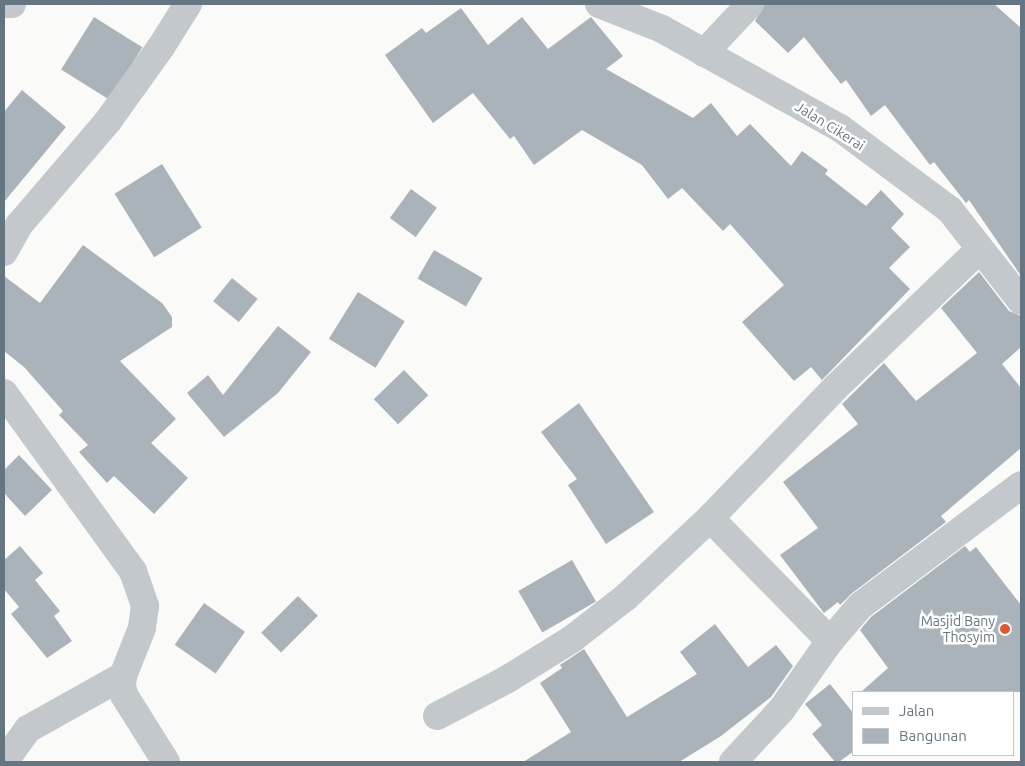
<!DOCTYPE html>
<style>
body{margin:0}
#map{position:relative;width:1025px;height:766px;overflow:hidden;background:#fafaf8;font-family:Ubuntu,sans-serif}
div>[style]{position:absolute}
.building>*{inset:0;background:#aab3b9;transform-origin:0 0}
.minor>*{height:28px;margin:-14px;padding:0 14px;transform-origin:14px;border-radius:14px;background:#c3c8cc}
.dots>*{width:14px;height:14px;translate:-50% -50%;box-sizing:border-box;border:2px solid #fff;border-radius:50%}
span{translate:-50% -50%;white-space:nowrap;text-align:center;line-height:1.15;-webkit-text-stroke:5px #fff;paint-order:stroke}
.street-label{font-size:14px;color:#657683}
.poi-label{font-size:14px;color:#657683}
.right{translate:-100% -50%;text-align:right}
.frame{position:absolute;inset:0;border:5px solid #657683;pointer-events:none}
.legend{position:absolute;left:852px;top:691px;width:162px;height:65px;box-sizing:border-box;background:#fff;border:1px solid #c1c8cd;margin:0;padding:6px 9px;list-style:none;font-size:15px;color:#657683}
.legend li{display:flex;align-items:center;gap:10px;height:25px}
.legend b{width:25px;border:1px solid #c1c8cd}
</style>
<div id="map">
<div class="building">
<i style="clip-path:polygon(765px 4px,994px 4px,1021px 28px,1021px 276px,969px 200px,966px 203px,934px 162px,930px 165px,885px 105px,871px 116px,846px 80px,841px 84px,804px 37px,788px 53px,755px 21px)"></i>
<i style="clip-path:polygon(461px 8px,488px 45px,522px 17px,548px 49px,591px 17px,623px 56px,606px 69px,693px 118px,711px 103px,737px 136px,750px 124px,791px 166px,802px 151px,828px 170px,825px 174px,866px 206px,881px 190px,904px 214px,891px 228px,910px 247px,889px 268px,910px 289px,822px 380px,811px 367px,794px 381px,742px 322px,784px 285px,730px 224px,723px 231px,682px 188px,668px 199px,642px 165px,582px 130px,534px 165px,514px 136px,510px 139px,473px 93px,433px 123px,385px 55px,422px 28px,426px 33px)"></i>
<i style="left:94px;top:17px;width:57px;height:62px;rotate:32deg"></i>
<i style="clip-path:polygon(22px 90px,66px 127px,4px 202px,4px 112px)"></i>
<i style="left:162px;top:164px;width:75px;height:56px;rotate:58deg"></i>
<i style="left:411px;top:189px;width:32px;height:36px;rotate:36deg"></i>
<i style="clip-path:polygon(83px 245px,162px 303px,172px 317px,172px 327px,120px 361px,176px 419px,151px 443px,188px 478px,154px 514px,114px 476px,107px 483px,79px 452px,88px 445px,59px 415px,63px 411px,24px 367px,4px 351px,4px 276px,40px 303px)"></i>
<i style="left:434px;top:250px;width:56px;height:33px;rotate:30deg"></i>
<i style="clip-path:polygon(979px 272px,1009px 311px,1021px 316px,1021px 347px,1002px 364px,1021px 388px,1021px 448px,941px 516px,946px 522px,851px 594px,840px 605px,838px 602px,824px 613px,780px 555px,818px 528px,783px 482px,858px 424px,842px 404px,884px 363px,916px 401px,977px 353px,941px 308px)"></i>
<i style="left:232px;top:278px;width:33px;height:30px;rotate:39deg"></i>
<i style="left:358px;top:292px;width:55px;height:55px;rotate:32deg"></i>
<i style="clip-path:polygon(278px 326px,311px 352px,278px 393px,224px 437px,187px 393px,208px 375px,223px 395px)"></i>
<i style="left:404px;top:370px;width:35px;height:42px;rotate:46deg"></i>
<i style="clip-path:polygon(579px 403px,654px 512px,606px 544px,568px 485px,577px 479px,541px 432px)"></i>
<i style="clip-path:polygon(19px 455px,52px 490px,25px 516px,4px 493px,4px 470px)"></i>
<i style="clip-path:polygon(20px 546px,43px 573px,35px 580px,60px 611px,54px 616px,72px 641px,47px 658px,11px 614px,19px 607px,4px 589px,4px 560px)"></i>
<i style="clip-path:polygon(965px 546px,970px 552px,976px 547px,1021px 605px,1021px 692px,861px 692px,888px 668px,860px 630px,871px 617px)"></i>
<i style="left:572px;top:560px;width:48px;height:62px;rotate:60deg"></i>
<i style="left:298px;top:596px;width:28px;height:52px;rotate:45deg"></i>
<i style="left:204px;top:603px;width:50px;height:51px;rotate:35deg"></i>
<i style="clip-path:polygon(715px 624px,748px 667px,776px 645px,793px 666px,771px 697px,721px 736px,679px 762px,523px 762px,571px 732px,540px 683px,562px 668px,560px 665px,584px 649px,627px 717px,697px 674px,680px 652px)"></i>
<i style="clip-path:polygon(830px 684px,854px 714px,854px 751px,839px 762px,835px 762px,812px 734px,822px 725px,805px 704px)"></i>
</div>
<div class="minor">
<i style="left:4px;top:4px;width:8px"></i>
<i style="left:599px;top:4px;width:68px;rotate:21.6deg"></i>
<i style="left:662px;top:29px;width:204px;rotate:29.1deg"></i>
<i style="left:840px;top:128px;width:137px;rotate:36.7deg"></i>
<i style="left:950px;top:210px;width:115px;rotate:52deg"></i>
<i style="left:704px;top:53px;width:67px;rotate:-46.8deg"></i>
<i style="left:4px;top:252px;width:31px;rotate:-61deg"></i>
<i style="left:19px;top:225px;width:137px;rotate:-49.4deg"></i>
<i style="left:108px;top:121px;width:91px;rotate:-54.4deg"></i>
<i style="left:161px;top:47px;width:51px;rotate:-57.9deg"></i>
<i style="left:4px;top:393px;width:220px;rotate:54.1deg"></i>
<i style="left:133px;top:571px;width:37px;rotate:71deg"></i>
<i style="left:145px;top:606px;width:22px;rotate:98deg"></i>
<i style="left:142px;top:628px;width:52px;rotate:111.6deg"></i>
<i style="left:123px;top:676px;width:10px;rotate:96deg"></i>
<i style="left:122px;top:686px;width:9px;rotate:77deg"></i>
<i style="left:124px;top:695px;width:79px;rotate:57.9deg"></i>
<i style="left:710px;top:518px;width:172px;rotate:45.7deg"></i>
<i style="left:437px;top:716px;width:78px;rotate:-27.6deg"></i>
<i style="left:506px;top:680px;width:78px;rotate:-31.8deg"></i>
<i style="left:572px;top:639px;width:68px;rotate:-37.9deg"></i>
<i style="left:626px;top:597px;width:115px;rotate:-43.2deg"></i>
<i style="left:710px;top:518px;width:182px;rotate:-46.1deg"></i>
<i style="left:836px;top:387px;width:199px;rotate:-43.8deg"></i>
<i style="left:4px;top:762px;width:41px;rotate:-54deg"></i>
<i style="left:28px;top:729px;width:109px;rotate:-29.2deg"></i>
<i style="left:733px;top:762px;width:72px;rotate:-47.2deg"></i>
<i style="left:782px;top:709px;width:83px;rotate:-54.8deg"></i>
<i style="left:830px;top:641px;width:46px;rotate:-49.4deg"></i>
<i style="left:860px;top:606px;width:201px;rotate:-36.9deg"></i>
</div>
<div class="dots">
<i style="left:1005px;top:629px;background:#e4572e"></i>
</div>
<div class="street-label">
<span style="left:830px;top:126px;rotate:32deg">Jalan Cikerai</span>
</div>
<div class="poi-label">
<span class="right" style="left:995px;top:629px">Masjid Bany<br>Thosyim</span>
</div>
<div class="frame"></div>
<ul class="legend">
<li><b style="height:6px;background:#c3c8cc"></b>Jalan</li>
<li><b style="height:14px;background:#aab3b9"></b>Bangunan</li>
</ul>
</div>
